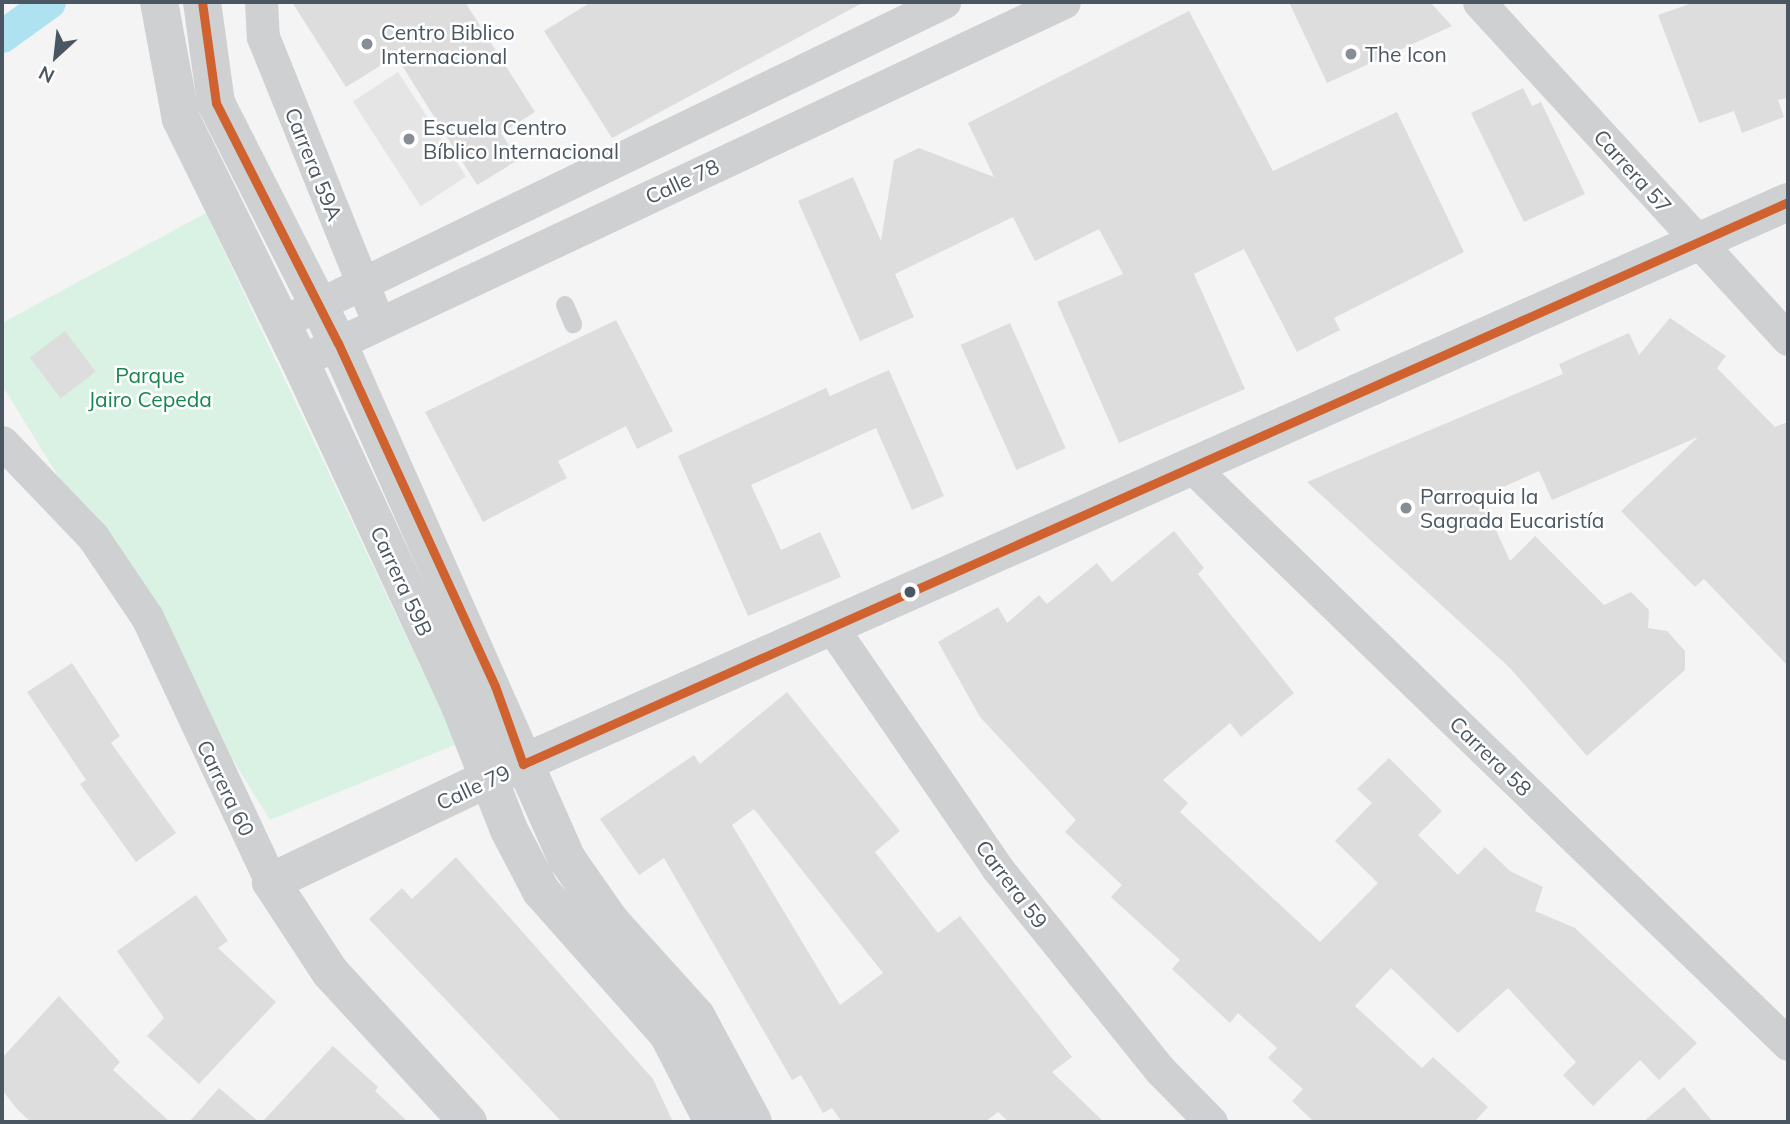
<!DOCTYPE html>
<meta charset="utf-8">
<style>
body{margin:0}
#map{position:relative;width:1790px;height:1124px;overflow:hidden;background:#f4f4f4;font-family:Mulish,sans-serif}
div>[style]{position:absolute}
.education>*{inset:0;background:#e6e5e6;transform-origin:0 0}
.green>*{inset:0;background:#d9f2e3}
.canal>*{height:33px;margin:-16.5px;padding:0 16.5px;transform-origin:16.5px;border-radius:16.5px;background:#aee2f0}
.building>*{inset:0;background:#ddddde;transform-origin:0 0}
.service>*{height:18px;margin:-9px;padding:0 9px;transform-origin:9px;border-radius:9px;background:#ced0d2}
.minor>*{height:33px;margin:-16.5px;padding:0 16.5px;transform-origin:16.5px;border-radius:16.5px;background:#ced0d2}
.tertiary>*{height:38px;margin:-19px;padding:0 19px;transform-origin:19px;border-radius:19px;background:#ced0d2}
.bus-1>*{height:9px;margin:-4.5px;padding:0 4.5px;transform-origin:4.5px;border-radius:4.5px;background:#d0622f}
.dots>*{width:19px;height:19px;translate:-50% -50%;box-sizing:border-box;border:4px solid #fff;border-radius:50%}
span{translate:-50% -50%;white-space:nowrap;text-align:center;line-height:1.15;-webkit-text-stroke:5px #fff;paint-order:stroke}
.poi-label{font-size:21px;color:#4a5661}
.left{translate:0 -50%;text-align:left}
.street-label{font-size:21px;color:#4a5661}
.park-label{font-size:21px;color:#17864f}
.frame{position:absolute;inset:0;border:4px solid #4a5661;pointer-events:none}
.north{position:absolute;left:21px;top:21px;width:70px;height:70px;-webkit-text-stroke:5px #fff;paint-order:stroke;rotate:207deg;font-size:19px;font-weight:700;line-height:28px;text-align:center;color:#4a5661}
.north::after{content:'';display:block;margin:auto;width:24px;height:32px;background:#4a5661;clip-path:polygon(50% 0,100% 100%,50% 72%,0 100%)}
</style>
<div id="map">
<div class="education">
<i style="left:398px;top:72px;width:125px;height:54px;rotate:57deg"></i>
</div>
<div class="green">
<i style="clip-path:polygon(206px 213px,457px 744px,270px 820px,2px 385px,2px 323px)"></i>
</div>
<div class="canal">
<i style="left:2px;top:36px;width:58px;rotate:-35.9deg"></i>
</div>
<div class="building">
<i style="clip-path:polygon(292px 2px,465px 2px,535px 112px,501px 133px,518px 160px,477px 185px,396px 56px,346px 87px)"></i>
<i style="clip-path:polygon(591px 2px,864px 2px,612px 138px,544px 31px)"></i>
<i style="clip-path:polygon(1289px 2px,1430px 2px,1452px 26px,1327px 83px)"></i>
<i style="clip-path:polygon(1695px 2px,1788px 2px,1788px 98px,1778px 100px,1784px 117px,1742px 133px,1734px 111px,1699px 123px,1658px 15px)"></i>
<i style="clip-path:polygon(1189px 11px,1273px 171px,1397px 112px,1464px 252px,1334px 318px,1340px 330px,1297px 352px,1244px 249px,1194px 274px,1245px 389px,1119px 443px,1057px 302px,1123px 274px,1099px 229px,1035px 261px,1013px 217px,895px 274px,914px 317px,860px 341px,798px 201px,853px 177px,881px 241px,894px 160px,919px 148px,994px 177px,968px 123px)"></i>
<i style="clip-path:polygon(1523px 88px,1532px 106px,1541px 102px,1585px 194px,1524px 222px,1471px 113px)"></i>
<i style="clip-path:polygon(1670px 318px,1726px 356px,1717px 368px,1775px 427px,1788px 422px,1788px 666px,1704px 579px,1695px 587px,1621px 511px,1698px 437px,1552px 500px,1539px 471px,1481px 497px,1510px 561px,1535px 536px,1604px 605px,1631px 592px,1649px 610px,1648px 628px,1667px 631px,1685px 651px,1685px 670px,1587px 756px,1509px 667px,1307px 482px,1563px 374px,1559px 364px,1629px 333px,1639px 355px)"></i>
<i style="clip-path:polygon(616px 320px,673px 431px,637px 449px,626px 426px,558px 461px,567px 478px,483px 522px,425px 412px)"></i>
<i style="left:1010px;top:323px;width:137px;height:54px;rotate:66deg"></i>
<i style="left:65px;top:331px;width:51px;height:44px;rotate:53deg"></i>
<i style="clip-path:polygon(889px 370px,944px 496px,912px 510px,876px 428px,751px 485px,781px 550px,820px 532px,841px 577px,748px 616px,678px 456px,826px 388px,830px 396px)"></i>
<i style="clip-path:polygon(1174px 531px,1204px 568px,1198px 574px,1294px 693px,1241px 737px,1230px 723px,1163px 780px,1188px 803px,1180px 812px,1320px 942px,1378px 883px,1335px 841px,1372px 803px,1357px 789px,1389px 758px,1442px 811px,1418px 835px,1458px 875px,1485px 847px,1510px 871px,1543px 887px,1535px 911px,1575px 928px,1697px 1043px,1659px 1080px,1640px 1060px,1593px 1106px,1563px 1075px,1576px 1062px,1508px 988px,1458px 1033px,1391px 968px,1355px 1006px,1422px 1068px,1433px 1057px,1488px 1107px,1474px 1122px,1314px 1122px,1292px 1101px,1303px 1089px,1268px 1058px,1277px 1048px,1238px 1013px,1230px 1023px,1172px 969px,1180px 960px,1111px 897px,1122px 885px,1065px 832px,1076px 820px,980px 717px,938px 642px,998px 607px,1007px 623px,1039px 595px,1047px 604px,1097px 563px,1112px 582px)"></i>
<i style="clip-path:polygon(72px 663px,120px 736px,111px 743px,176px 833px,136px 862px,80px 784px,86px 780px,27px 692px)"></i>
<i style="clip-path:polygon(evenodd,787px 692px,900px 831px,875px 852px,938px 933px,960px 916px,1072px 1057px,1052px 1072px,1104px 1122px,1009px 1122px,998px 1112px,985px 1122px,842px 1122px,832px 1108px,823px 1113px,801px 1075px,792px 1080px,664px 858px,639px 875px,600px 819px,694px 755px,700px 764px,787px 692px,754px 809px,883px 973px,840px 1005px,732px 825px,754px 809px)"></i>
<i style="clip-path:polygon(456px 857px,653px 1079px,673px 1122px,562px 1122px,369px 919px,402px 888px,412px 899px)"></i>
<i style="clip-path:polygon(196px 895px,228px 941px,218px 948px,276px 1002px,199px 1084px,147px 1036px,164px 1018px,117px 951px)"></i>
<i style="clip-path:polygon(59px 996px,120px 1062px,113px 1070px,170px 1122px,31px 1122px,18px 1110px,2px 1090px,2px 1058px)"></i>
<i style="clip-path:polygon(333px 1046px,378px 1087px,375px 1091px,408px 1122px,262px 1122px)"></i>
<i style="clip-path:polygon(1684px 1087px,1713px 1122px,1643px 1122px)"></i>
<i style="clip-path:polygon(219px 1088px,259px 1122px,189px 1122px)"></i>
</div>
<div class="service">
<i style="left:565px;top:305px;width:21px;rotate:67deg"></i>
</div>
<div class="minor">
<i style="left:261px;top:2px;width:35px;rotate:87deg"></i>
<i style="left:263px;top:37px;width:291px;rotate:68deg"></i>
<i style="left:1479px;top:2px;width:457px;rotate:47.5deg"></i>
<i style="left:297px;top:315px;width:719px;rotate:-25.82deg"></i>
<i style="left:300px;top:361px;width:844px;rotate:-25.17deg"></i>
<i style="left:2px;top:442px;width:132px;rotate:46.2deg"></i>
<i style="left:93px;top:537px;width:97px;rotate:56deg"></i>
<i style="left:147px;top:617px;width:293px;rotate:64.9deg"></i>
<i style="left:1193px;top:468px;width:828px;rotate:44.07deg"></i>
<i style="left:833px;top:629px;width:290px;rotate:55.5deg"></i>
<i style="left:997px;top:868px;width:260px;rotate:51.1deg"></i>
<i style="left:1160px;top:1070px;width:73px;rotate:45.6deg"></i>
</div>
<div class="tertiary">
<i style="left:159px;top:2px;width:119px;rotate:79.4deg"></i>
<i style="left:181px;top:119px;width:270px;rotate:63.8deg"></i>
<i style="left:300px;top:361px;width:380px;rotate:65.1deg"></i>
<i style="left:460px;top:706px;width:133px;rotate:68.4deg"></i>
<i style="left:509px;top:830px;width:69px;rotate:62.3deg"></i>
<i style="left:541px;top:891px;width:191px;rotate:48.4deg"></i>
<i style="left:668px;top:1034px;width:99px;rotate:62.9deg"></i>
<i style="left:202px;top:2px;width:102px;rotate:82.1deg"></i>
<i style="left:216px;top:103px;width:269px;rotate:63.1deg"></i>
<i style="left:338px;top:343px;width:565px;rotate:66.07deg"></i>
<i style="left:567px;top:859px;width:77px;rotate:55.1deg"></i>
<i style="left:611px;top:922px;width:127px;rotate:47.9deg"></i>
<i style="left:696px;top:1016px;width:120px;rotate:61.7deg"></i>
<i style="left:468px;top:1122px;width:204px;rotate:-132.6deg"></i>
<i style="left:330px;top:972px;width:108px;rotate:-123.2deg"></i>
<i style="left:271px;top:882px;width:239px;rotate:-25.5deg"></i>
<i style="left:487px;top:779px;width:1423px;rotate:-23.92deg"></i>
</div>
<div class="bus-1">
<i style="left:202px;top:2px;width:102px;rotate:82.1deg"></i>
<i style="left:216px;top:103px;width:269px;rotate:63.1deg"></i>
<i style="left:338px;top:343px;width:377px;rotate:65.4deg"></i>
<i style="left:495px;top:686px;width:83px;rotate:70.3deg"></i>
<i style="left:523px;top:764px;width:1384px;rotate:-23.95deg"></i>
</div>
<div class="dots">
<i style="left:367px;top:44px;background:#868d94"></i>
<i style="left:1351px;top:54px;background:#868d94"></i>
<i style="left:409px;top:139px;background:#868d94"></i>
<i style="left:1406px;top:508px;background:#868d94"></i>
<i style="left:910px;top:592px;background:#4a5661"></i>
</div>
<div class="poi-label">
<span class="left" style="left:381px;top:44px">Centro Biblico<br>Internacional</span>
<span class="left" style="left:1365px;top:54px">The Icon</span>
<span class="left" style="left:423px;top:139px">Escuela Centro<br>Bíblico Internacional</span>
<span class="left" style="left:1420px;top:508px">Parroquia la<br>Sagrada Eucaristía</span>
</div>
<div class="street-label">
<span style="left:314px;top:164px;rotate:68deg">Carrera 59A</span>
<span style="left:1633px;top:171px;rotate:48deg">Carrera 57</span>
<span style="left:682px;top:181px;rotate:-25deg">Calle 78</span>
<span style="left:402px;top:581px;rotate:65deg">Carrera 59B</span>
<span style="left:1491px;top:756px;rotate:44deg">Carrera 58</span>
<span style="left:473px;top:787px;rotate:-25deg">Calle 79</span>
<span style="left:226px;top:788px;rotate:64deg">Carrera 60</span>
<span style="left:1012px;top:884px;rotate:53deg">Carrera 59</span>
</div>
<div class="park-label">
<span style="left:150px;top:387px">Parque<br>Jairo Cepeda</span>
</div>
<div class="frame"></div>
<div class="north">N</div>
</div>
